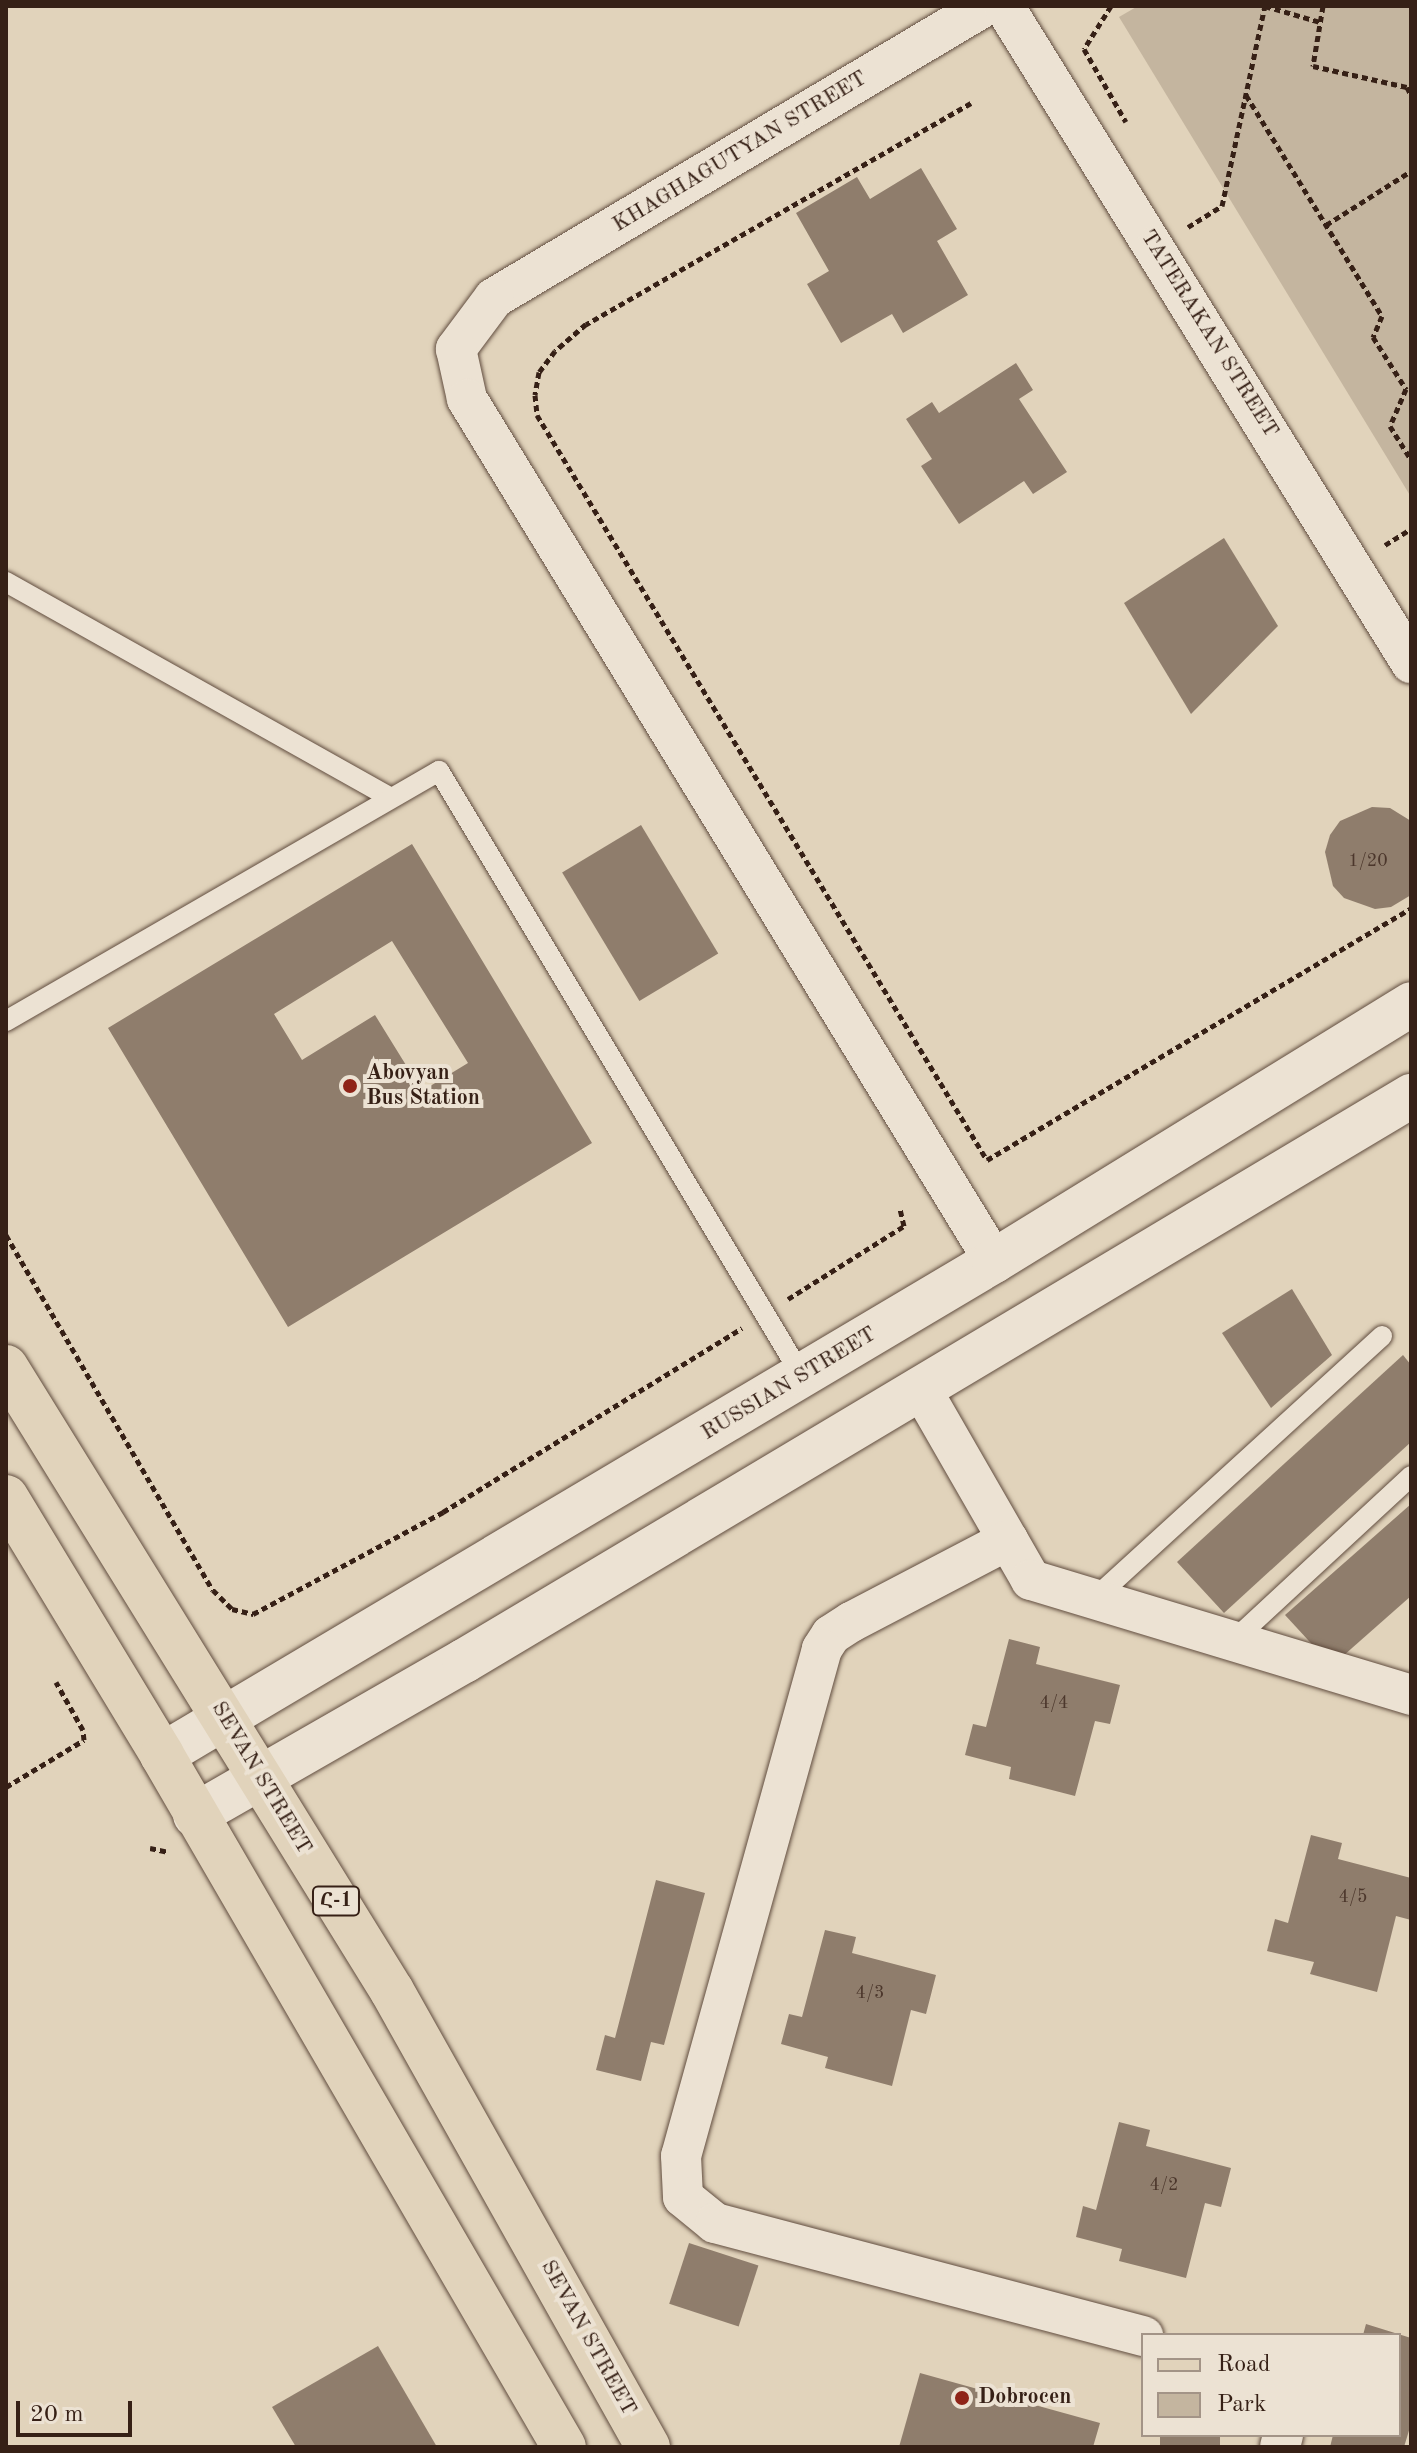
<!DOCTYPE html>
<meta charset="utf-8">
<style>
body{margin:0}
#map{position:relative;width:1417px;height:2453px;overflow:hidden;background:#e1d3bb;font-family:"Old Standard TT","Noto Serif Armenian",serif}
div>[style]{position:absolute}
.green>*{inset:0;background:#c4b59f}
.building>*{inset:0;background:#8f7d6c;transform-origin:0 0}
.path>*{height:5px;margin-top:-2.5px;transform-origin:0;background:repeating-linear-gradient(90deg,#362016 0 6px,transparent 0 10px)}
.roads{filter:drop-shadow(0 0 2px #614d3f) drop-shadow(0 0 2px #614d3f)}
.service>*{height:20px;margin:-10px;padding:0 10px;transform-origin:10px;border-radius:10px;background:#ece2d3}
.minor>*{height:40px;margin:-20px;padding:0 20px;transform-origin:20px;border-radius:20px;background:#ece2d3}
.secondary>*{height:44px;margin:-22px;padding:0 22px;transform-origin:22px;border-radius:22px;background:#ece2d3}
.primary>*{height:44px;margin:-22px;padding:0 22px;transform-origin:22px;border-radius:22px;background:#e1d3bb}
.dots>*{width:22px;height:22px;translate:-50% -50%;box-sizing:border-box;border:4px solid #ece2d3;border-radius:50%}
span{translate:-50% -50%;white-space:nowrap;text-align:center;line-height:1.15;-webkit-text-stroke:8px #ece2d3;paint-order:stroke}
.number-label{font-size:18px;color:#4c372c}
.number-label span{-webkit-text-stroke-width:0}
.shield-label span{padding:2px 6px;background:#ece2d3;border:2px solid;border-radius:6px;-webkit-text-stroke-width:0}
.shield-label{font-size:20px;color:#362016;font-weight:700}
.street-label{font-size:22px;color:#362016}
.poi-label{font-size:22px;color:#362016;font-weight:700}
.left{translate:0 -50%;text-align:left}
.frame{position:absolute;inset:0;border:8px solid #362016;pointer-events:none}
.legend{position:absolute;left:1141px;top:2333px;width:260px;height:104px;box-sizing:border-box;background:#ece2d3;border:2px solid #a39487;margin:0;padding:10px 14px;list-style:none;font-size:24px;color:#362016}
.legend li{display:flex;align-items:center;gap:16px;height:40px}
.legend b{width:40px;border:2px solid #a39487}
.scale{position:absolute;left:16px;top:2401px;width:116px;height:36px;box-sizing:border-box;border:4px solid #362016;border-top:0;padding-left:10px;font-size:24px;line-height:28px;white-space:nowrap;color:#362016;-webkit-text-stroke:6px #ece2d3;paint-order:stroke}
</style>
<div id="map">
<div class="green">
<i style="clip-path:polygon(1138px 6px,1411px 6px,1411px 497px,1119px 17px)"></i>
</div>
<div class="building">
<i style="clip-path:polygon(921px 168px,957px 229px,937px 241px,968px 295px,903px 333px,892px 314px,841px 343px,807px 284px,829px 271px,796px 213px,857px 177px,870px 199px)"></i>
<i style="clip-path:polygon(1016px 363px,1033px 390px,1019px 399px,1067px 472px,1033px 494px,1024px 481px,959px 524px,921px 466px,932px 459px,906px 419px,932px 402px,939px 413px)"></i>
<i style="clip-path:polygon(1224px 538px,1278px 626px,1191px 714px,1124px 603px)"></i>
<i style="clip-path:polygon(1372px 807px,1390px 808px,1411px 821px,1411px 895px,1391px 907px,1375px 909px,1344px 898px,1333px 886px,1325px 852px,1330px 835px,1340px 821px)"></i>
<i style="left:641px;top:825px;width:150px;height:92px;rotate:59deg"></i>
<i style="clip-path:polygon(evenodd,412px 844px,592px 1143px,288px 1327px,108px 1028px,412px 844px,392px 941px,468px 1063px,422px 1091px,375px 1015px,302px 1060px,274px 1014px,392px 941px)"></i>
<i style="clip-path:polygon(1292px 1289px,1332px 1355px,1271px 1408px,1222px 1333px)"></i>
<i style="clip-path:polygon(1403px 1355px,1411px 1365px,1411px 1442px,1224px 1613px,1177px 1562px)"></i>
<i style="clip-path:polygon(1411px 1504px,1411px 1596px,1343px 1656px,1320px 1653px,1285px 1615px)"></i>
<i style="clip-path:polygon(1009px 1639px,1040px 1647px,1036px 1664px,1120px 1685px,1110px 1724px,1095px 1721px,1075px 1796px,1009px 1779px,1011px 1767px,965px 1755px,973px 1724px,986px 1727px)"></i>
<i style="clip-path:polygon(1311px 1835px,1342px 1843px,1338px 1859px,1411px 1878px,1411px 1920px,1396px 1916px,1377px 1992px,1310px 1974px,1314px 1962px,1267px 1951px,1275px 1919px,1288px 1923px)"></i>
<i style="clip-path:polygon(656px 1880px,705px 1893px,664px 2045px,651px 2042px,641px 2081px,596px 2070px,605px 2035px,615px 2038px)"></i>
<i style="clip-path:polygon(825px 1930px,856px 1937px,852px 1953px,936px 1975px,926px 2014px,911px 2010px,892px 2086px,825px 2068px,828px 2057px,781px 2044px,789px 2014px,802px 2017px)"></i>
<i style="clip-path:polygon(1119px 2122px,1150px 2130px,1146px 2146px,1231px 2168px,1221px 2207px,1205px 2203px,1186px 2278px,1119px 2261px,1122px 2249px,1076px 2237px,1083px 2206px,1096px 2210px)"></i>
<i style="left:689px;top:2243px;width:73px;height:64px;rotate:18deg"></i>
<i style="clip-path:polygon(1366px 2324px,1411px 2338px,1411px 2424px,1404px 2447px,1330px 2447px,1333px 2435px,1399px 2435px,1399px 2335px,1363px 2335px)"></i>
<i style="clip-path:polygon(378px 2346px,437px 2447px,296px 2447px,272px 2407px)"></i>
<i style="clip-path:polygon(920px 2373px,1100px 2423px,1093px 2447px,899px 2447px)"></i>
<i style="left:1160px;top:2435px;width:60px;height:13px"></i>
</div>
<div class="path">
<i style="left:1111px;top:6px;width:51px;rotate:122.1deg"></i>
<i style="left:1084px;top:49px;width:84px;rotate:60.1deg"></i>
<i style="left:1323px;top:6px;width:61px;rotate:99.5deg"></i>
<i style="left:1313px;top:66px;width:96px;rotate:12.6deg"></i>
<i style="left:1407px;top:87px;width:9px;rotate:63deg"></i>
<i style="left:1246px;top:95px;width:259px;rotate:58.4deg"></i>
<i style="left:1382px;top:316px;width:23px;rotate:113deg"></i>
<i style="left:1373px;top:337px;width:62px;rotate:57.6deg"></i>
<i style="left:1406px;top:389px;width:40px;rotate:113.4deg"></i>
<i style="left:1390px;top:426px;width:40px;rotate:58deg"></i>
<i style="left:971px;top:103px;width:444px;rotate:150.1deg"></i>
<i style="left:586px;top:324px;width:41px;rotate:138.9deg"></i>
<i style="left:555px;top:351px;width:26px;rotate:127deg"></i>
<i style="left:539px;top:372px;width:23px;rotate:100deg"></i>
<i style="left:535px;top:395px;width:20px;rotate:84deg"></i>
<i style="left:537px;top:415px;width:870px;rotate:58.87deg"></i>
<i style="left:987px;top:1160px;width:493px;rotate:-30.7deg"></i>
<i style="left:1326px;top:225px;width:101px;rotate:-32.4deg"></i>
<i style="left:1188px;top:227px;width:40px;rotate:-32deg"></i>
<i style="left:1222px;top:206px;width:205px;rotate:-77.9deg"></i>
<i style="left:1265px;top:6px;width:57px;rotate:16.2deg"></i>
<i style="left:1385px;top:545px;width:31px;rotate:-32deg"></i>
<i style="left:6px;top:1235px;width:411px;rotate:59.8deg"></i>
<i style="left:213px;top:1590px;width:27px;rotate:45deg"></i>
<i style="left:232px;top:1609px;width:22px;rotate:13deg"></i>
<i style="left:253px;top:1614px;width:216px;rotate:-28.2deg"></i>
<i style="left:443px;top:1512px;width:351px;rotate:-31.6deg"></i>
<i style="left:788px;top:1299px;width:137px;rotate:-32.2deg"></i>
<i style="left:904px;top:1226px;width:18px;rotate:-103deg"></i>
<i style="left:6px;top:1787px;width:91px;rotate:-31.1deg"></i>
<i style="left:84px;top:1740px;width:10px;rotate:-96deg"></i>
<i style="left:83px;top:1730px;width:55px;rotate:-119.4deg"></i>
<i style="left:150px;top:1848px;width:19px;rotate:12deg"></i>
</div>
<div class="roads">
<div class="service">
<i style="left:6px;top:582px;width:441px;rotate:29.3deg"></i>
<i style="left:6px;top:1021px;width:500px;rotate:-30deg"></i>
<i style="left:439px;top:771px;width:706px;rotate:59.04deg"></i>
<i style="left:1094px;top:1599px;width:390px;rotate:-42.4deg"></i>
<i style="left:1233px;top:1641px;width:243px;rotate:-42.8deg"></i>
</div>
<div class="minor">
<i style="left:985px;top:6px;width:571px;rotate:149.26deg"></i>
<i style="left:494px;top:298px;width:64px;rotate:126.7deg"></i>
<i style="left:456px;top:349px;width:51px;rotate:77.6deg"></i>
<i style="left:467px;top:399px;width:1010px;rotate:58.56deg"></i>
<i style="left:1004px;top:6px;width:773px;rotate:58.22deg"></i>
<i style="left:920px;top:1387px;width:177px;rotate:60.1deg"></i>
<i style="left:1008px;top:1540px;width:177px;rotate:152.4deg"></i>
<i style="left:851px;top:1622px;width:24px;rotate:147deg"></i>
<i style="left:831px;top:1635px;width:17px;rotate:123deg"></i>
<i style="left:822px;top:1649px;width:526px;rotate:105.54deg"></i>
<i style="left:681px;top:2156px;width:41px;rotate:87.2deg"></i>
<i style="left:683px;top:2197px;width:41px;rotate:39.1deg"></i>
<i style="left:715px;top:2223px;width:443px;rotate:14.8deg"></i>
<i style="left:1008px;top:1540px;width:46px;rotate:60.1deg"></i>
<i style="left:1031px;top:1580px;width:397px;rotate:16.8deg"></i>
<i style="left:1280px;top:2447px;width:12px;rotate:-76deg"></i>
</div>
<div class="secondary">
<i style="left:162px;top:1755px;width:968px;rotate:-30.7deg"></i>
<i style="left:994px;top:1261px;width:490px;rotate:-31.6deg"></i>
<i style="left:195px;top:1815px;width:310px;rotate:-29.8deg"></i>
<i style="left:464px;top:1661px;width:1103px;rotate:-30.82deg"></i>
</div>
<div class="primary">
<i style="left:6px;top:1367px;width:734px;rotate:58.26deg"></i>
<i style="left:392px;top:1991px;width:523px;rotate:60.69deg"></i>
<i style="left:6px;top:1497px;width:301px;rotate:58.8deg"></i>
<i style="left:162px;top:1755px;width:800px;rotate:59.85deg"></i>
</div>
</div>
<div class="dots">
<i style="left:350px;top:1086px;background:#8f2418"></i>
<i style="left:962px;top:2398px;background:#8f2418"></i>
</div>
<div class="number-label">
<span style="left:1368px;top:861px">1/20</span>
<span style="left:1054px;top:1703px">4/4</span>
<span style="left:1353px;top:1897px">4/5</span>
<span style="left:870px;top:1993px">4/3</span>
<span style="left:1164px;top:2185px">4/2</span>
</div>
<div class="shield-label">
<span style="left:336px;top:1901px">Հ-1</span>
</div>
<div class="street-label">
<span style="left:740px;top:152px;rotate:-31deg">KHAGHAGUTYAN STREET</span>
<span style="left:1209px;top:334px;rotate:58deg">TATERAKAN STREET</span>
<span style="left:789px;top:1384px;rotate:-31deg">RUSSIAN STREET</span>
<span style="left:261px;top:1778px;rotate:59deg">SEVAN STREET</span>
<span style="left:588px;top:2338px;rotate:61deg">SEVAN STREET</span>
</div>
<div class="poi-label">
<span class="left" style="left:366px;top:1086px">Abovyan<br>Bus Station</span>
<span class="left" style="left:978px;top:2398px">Dobrocen</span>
</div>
<div class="frame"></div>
<ul class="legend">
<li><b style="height:10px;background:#e1d3bb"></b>Road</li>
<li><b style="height:22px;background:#c4b59f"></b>Park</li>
</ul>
<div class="scale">20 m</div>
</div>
